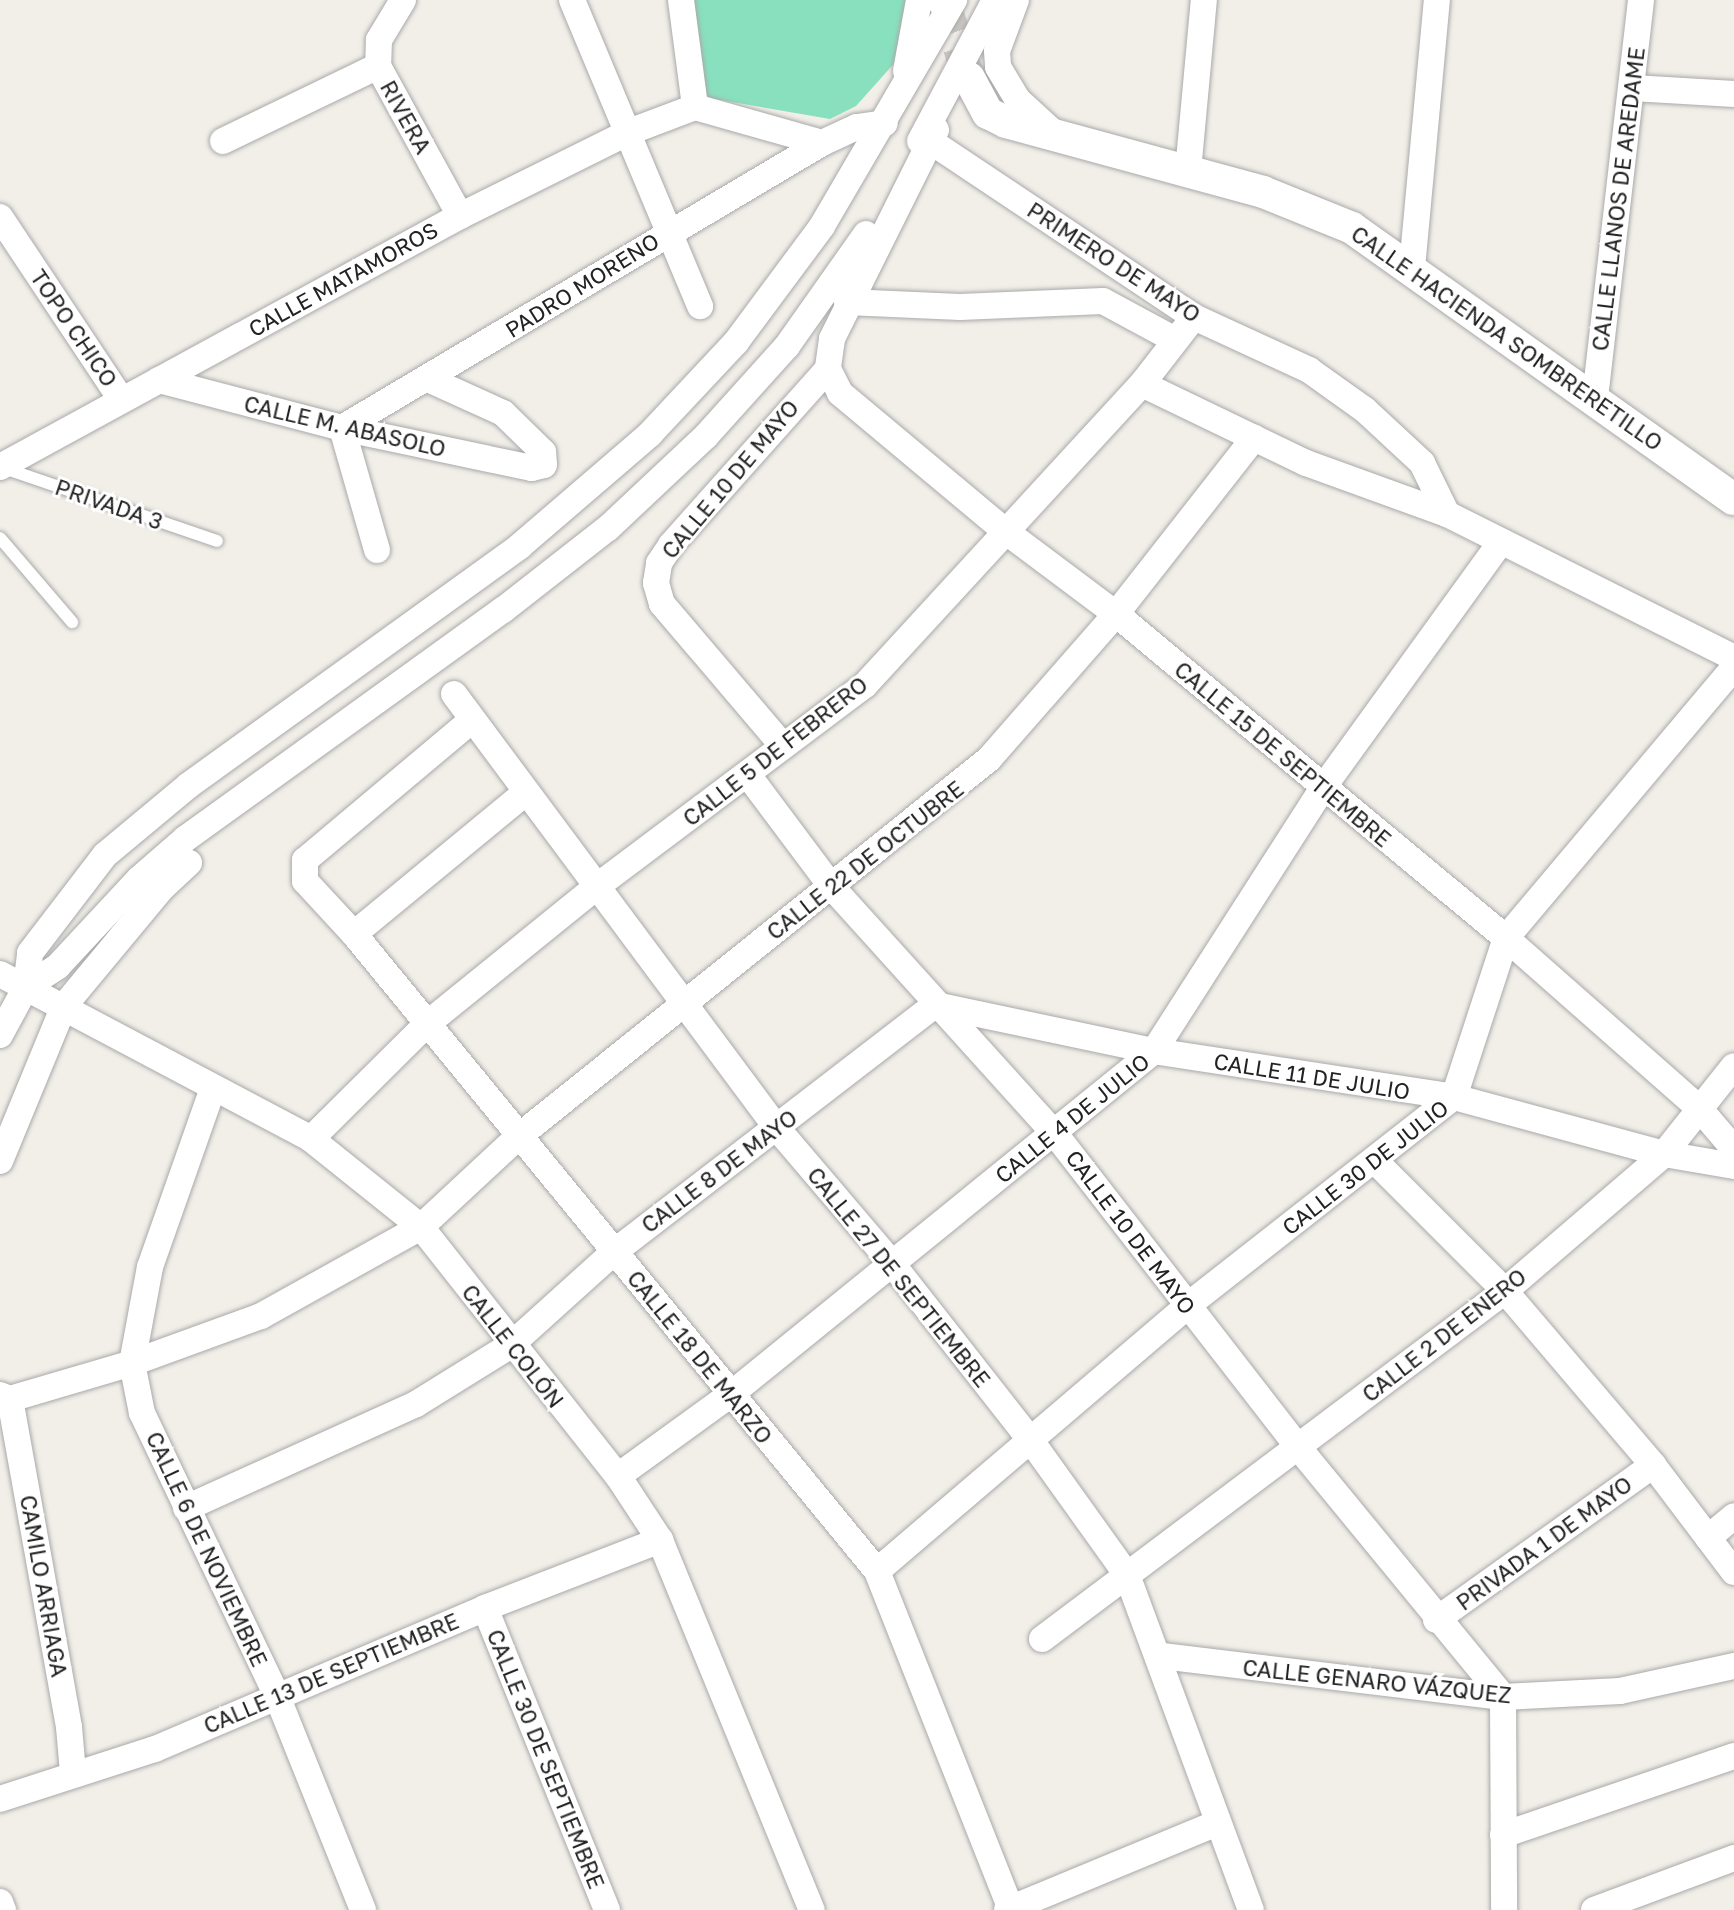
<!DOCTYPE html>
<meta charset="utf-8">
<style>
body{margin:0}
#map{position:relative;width:1734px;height:1910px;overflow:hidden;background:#f2efe9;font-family:"Golos Text",sans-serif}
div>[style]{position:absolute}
.pitch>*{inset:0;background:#88e0be}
.tertiary-tunnel>*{height:32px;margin-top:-16px;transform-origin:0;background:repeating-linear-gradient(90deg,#c8c6c1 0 32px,transparent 0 48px)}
.roads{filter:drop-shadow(0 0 2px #a9a9a9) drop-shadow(0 0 2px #a9a9a9)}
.service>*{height:12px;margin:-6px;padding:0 6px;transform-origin:6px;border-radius:6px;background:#fff}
.minor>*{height:26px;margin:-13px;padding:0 13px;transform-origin:13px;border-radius:13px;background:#fff}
.tertiary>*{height:32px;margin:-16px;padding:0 16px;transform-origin:16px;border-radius:16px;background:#fff}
span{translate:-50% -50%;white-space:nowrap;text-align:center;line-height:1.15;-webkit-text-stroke:6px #fff;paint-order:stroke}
.street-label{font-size:22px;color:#222}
</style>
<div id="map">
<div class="pitch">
<i style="clip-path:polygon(694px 0,923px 0,916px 39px,856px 106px,830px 119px,703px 97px)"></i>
</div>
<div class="tertiary-tunnel">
<i style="left:944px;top:2px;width:80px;rotate:71.8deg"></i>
</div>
<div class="roads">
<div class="service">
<i style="left:4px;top:468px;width:225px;rotate:18.9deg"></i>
<i style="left:0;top:538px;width:111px;rotate:49.4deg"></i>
</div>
<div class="minor">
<i style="left:403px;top:0;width:47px;rotate:121deg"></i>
<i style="left:379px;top:40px;width:26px;rotate:92deg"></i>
<i style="left:378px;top:66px;width:171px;rotate:61.3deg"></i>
<i style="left:572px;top:0;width:332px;rotate:67.3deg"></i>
<i style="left:681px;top:0;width:108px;rotate:82.5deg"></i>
<i style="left:1016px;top:0;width:54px;rotate:110.4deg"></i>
<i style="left:997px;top:51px;width:16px;rotate:86deg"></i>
<i style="left:998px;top:67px;width:39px;rotate:59deg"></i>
<i style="left:1018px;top:100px;width:50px;rotate:42.6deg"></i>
<i style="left:906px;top:71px;width:72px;rotate:-79.6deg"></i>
<i style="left:1633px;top:88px;width:101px;rotate:3.4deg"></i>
<i style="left:695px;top:107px;width:132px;rotate:15.8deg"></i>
<i style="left:936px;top:130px;width:233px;rotate:116.5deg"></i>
<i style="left:832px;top:339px;width:30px;rotate:98deg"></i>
<i style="left:828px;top:369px;width:27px;rotate:63deg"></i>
<i style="left:840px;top:393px;width:215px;rotate:39.9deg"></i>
<i style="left:1005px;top:531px;width:139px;rotate:36.8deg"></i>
<i style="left:1116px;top:614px;width:507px;rotate:39.72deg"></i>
<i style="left:1506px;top:938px;width:257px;rotate:41.4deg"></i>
<i style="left:1699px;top:1108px;width:54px;rotate:49.5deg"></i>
<i style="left:223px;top:141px;width:172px;rotate:-25.8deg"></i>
<i style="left:920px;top:141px;width:160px;rotate:-62deg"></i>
<i style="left:930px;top:141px;width:317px;rotate:33.7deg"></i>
<i style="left:1194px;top:317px;width:127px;rotate:24.7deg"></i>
<i style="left:1309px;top:370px;width:69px;rotate:35.5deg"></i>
<i style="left:1365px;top:410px;width:78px;rotate:42.9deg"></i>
<i style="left:1422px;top:463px;width:57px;rotate:63.9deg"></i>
<i style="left:1447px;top:514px;width:321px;rotate:26.6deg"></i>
<i style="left:1188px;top:171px;width:172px;rotate:-84.7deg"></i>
<i style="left:0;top:217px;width:219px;rotate:56.4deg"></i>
<i style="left:1412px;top:268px;width:269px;rotate:-84.7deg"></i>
<i style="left:847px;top:302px;width:113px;rotate:2.5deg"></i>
<i style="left:960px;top:307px;width:143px;rotate:-2.4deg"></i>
<i style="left:1103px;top:301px;width:82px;rotate:28.4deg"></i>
<i style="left:159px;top:380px;width:189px;rotate:14.7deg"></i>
<i style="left:342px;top:428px;width:194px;rotate:11.9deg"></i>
<i style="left:532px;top:468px;width:12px;rotate:-14deg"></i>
<i style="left:544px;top:465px;width:13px;rotate:-94deg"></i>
<i style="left:543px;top:452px;width:56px;rotate:-135.7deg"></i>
<i style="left:503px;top:413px;width:82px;rotate:-155.6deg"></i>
<i style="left:1142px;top:384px;width:182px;rotate:25.7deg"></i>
<i style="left:1306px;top:463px;width:150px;rotate:19.9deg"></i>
<i style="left:1595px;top:398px;width:401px;rotate:-83.4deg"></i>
<i style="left:0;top:467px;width:524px;rotate:-28.62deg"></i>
<i style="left:460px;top:216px;width:189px;rotate:-26.4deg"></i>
<i style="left:629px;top:132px;width:71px;rotate:-20.7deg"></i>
<i style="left:377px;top:550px;width:127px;rotate:-106deg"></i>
<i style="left:342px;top:428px;width:558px;rotate:-30.7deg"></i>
<i style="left:822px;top:143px;width:38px;rotate:-25deg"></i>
<i style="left:857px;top:127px;width:28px;rotate:-8deg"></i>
<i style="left:454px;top:694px;width:540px;rotate:53.36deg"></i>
<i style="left:776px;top:1127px;width:176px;rotate:49.6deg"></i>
<i style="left:890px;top:1261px;width:225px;rotate:51.9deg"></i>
<i style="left:1029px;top:1438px;width:168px;rotate:54.4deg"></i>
<i style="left:1127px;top:1575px;width:357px;rotate:69.7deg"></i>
<i style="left:472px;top:720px;width:218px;rotate:140deg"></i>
<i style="left:305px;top:860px;width:21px;rotate:90deg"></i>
<i style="left:305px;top:881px;width:72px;rotate:47.2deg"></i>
<i style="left:354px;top:934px;width:824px;rotate:50.61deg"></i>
<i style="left:877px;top:1571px;width:364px;rotate:68.4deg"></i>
<i style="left:783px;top:746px;width:187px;rotate:-130.4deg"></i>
<i style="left:662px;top:604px;width:22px;rotate:-106deg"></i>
<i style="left:656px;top:583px;width:20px;rotate:-81deg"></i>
<i style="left:659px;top:563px;width:22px;rotate:-56deg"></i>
<i style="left:671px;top:545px;width:236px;rotate:-48.3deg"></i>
<i style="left:748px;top:775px;width:139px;rotate:53.2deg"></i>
<i style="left:831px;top:886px;width:336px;rotate:47.9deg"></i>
<i style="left:1056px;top:1135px;width:395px;rotate:52.2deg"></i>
<i style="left:1298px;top:1447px;width:323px;rotate:50.6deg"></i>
<i style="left:354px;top:934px;width:223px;rotate:-39.5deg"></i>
<i style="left:0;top:974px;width:352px;rotate:27.9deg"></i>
<i style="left:311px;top:1139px;width:141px;rotate:38.7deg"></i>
<i style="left:421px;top:1227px;width:318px;rotate:51.7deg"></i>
<i style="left:618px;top:1476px;width:77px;rotate:56.7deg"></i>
<i style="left:660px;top:1540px;width:400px;rotate:67.7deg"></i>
<i style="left:26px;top:987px;width:38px;rotate:-33deg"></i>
<i style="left:58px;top:966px;width:119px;rotate:-47deg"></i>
<i style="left:139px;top:879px;width:61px;rotate:-41deg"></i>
<i style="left:185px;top:839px;width:392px;rotate:-35.8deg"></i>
<i style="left:503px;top:610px;width:133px;rotate:-38deg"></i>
<i style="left:608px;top:528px;width:134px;rotate:-43.2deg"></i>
<i style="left:706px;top:436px;width:121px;rotate:-48deg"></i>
<i style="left:787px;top:346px;width:137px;rotate:-54.8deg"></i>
<i style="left:0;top:1035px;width:55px;rotate:-61.6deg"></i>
<i style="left:26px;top:987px;width:34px;rotate:-83deg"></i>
<i style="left:30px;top:953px;width:123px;rotate:-52.6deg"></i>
<i style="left:105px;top:855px;width:109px;rotate:-39.8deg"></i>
<i style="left:189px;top:785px;width:408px;rotate:-35.8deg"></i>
<i style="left:520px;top:546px;width:172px;rotate:-40.7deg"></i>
<i style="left:650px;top:434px;width:126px;rotate:-46.9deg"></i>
<i style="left:736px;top:342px;width:144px;rotate:-53.4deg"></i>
<i style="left:822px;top:226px;width:262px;rotate:-59.7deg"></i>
<i style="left:213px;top:1088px;width:190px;rotate:109.4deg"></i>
<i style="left:150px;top:1267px;width:98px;rotate:100.6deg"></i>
<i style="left:132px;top:1363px;width:51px;rotate:78.7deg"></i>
<i style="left:142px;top:1413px;width:314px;rotate:64.5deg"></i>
<i style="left:277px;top:1696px;width:231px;rotate:68.1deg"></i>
<i style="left:311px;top:1139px;width:163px;rotate:-44.8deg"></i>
<i style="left:427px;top:1024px;width:218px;rotate:-39deg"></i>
<i style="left:596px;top:887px;width:336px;rotate:-36.9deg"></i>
<i style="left:865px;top:685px;width:409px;rotate:-47.4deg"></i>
<i style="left:1142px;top:384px;width:85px;rotate:-52.2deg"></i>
<i style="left:0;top:1161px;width:168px;rotate:-67.6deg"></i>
<i style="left:64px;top:1006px;width:153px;rotate:-50.3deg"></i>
<i style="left:162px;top:888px;width:37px;rotate:-43deg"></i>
<i style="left:1375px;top:1161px;width:184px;rotate:45deg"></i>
<i style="left:1505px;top:1291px;width:228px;rotate:49.6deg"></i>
<i style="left:1653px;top:1465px;width:134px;rotate:52.9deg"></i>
<i style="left:0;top:1395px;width:11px;rotate:22deg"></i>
<i style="left:10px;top:1399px;width:127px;rotate:-16.4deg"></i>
<i style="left:132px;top:1363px;width:137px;rotate:-20deg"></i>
<i style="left:261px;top:1316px;width:183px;rotate:-29.1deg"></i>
<i style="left:421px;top:1227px;width:132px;rotate:-42.9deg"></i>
<i style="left:518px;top:1137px;width:604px;rotate:-38.75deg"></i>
<i style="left:989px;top:759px;width:193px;rotate:-48.8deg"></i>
<i style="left:1116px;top:614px;width:224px;rotate:-51.9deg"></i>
<i style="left:10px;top:1399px;width:333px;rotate:79.8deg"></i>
<i style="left:69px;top:1727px;width:46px;rotate:85deg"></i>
<i style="left:618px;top:1476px;width:138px;rotate:-35.9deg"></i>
<i style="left:730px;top:1395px;width:546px;rotate:-39.05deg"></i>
<i style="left:1154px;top:1051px;width:311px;rotate:-57.3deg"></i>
<i style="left:1322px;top:789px;width:305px;rotate:-54.1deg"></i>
<i style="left:186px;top:1508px;width:252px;rotate:-24.3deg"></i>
<i style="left:416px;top:1404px;width:112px;rotate:-31.8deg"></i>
<i style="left:511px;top:1345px;width:139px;rotate:-42.1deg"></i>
<i style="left:614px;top:1252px;width:405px;rotate:-37.6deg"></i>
<i style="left:935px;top:1005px;width:224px;rotate:11.9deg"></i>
<i style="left:1154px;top:1051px;width:304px;rotate:8.7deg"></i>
<i style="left:1454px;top:1097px;width:218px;rotate:15.2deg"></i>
<i style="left:1664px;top:1154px;width:71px;rotate:9.7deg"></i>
<i style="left:1708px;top:1538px;width:34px;rotate:-40deg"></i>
<i style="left:877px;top:1571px;width:408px;rotate:-40.5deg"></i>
<i style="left:1187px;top:1306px;width:339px;rotate:-38.1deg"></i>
<i style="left:1454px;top:1097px;width:167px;rotate:-71.9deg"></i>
<i style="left:1506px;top:938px;width:354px;rotate:-49.9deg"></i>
<i style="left:485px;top:1608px;width:326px;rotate:68deg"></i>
<i style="left:1436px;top:1620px;width:267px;rotate:-35.5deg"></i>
<i style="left:1042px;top:1639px;width:579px;rotate:-36.93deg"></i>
<i style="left:1505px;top:1291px;width:210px;rotate:-40.7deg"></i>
<i style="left:1664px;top:1154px;width:112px;rotate:-51.5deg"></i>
<i style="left:1162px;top:1656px;width:343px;rotate:6.9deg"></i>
<i style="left:1503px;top:1697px;width:117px;rotate:-2.9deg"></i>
<i style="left:1620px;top:1691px;width:117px;rotate:-12.4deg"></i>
<i style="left:1503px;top:1697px;width:213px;rotate:89.7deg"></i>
<i style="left:0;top:1799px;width:163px;rotate:-17.9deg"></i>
<i style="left:155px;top:1749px;width:359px;rotate:-23.1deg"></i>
<i style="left:485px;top:1608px;width:188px;rotate:-21.2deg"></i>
<i style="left:1503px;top:1835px;width:244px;rotate:-18.9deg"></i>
<i style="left:0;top:1902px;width:9px;rotate:69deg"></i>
<i style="left:1007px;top:1910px;width:227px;rotate:-22.5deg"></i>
<i style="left:1594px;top:1910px;width:149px;rotate:-20.4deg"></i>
</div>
<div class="tertiary">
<i style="left:944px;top:0;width:2px;rotate:90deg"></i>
<i style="left:969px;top:78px;width:40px;rotate:62deg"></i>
<i style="left:988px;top:113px;width:20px;rotate:27deg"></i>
<i style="left:1006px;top:122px;width:266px;rotate:15.2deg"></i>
<i style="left:1263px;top:192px;width:96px;rotate:22deg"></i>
<i style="left:1352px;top:228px;width:468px;rotate:35.4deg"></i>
</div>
</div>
<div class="street-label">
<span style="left:406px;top:117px;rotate:61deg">RIVERA</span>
<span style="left:1618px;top:199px;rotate:-83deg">CALLE LLANOS DE AREDAME</span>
<span style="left:1114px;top:262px;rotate:33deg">PRIMERO DE MAYO</span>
<span style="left:343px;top:279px;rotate:-29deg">CALLE MATAMOROS</span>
<span style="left:582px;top:285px;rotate:-32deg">PADRO MORENO</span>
<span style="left:74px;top:328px;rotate:56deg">TOPO CHICO</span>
<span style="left:1507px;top:338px;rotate:35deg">CALLE HACIENDA SOMBRERETILLO</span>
<span style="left:345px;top:426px;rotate:13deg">CALLE M. ABASOLO</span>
<span style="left:730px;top:479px;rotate:-50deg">CALLE 10 DE MAYO</span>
<span style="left:109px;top:504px;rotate:19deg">PRIVADA 3</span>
<span style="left:775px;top:751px;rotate:-38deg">CALLE 5 DE FEBRERO</span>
<span style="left:1283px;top:754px;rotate:40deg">CALLE 15 DE SEPTIEMBRE</span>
<span style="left:865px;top:860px;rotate:-38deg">CALLE 22 DE OCTUBRE</span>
<span style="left:1312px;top:1076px;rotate:9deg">CALLE 11 DE JULIO</span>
<span style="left:1072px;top:1118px;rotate:-39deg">CALLE 4 DE JULIO</span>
<span style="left:1365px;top:1167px;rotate:-38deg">CALLE 30 DE JULIO</span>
<span style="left:719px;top:1171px;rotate:-37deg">CALLE 8 DE MAYO</span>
<span style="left:1131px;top:1232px;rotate:53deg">CALLE 10 DE MAYO</span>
<span style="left:899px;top:1277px;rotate:51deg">CALLE 27 DE SEPTIEMBRE</span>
<span style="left:1444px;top:1335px;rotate:-38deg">CALLE 2 DE ENERO</span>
<span style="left:513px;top:1346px;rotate:52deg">CALLE COLÓN</span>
<span style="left:700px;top:1357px;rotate:51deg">CALLE 18 DE MARZO</span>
<span style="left:1544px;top:1543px;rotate:-36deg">PRIVADA 1 DE MAYO</span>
<span style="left:207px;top:1549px;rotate:65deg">CALLE 6 DE NOVIEMBRE</span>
<span style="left:44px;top:1586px;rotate:80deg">CAMILO ARRIAGA</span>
<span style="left:331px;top:1673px;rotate:-23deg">CALLE 13 DE SEPTIEMBRE</span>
<span style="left:1377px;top:1681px;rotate:6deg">CALLE GENARO VÁZQUEZ</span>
<span style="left:546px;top:1759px;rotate:68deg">CALLE 30 DE SEPTIEMBRE</span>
</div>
</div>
